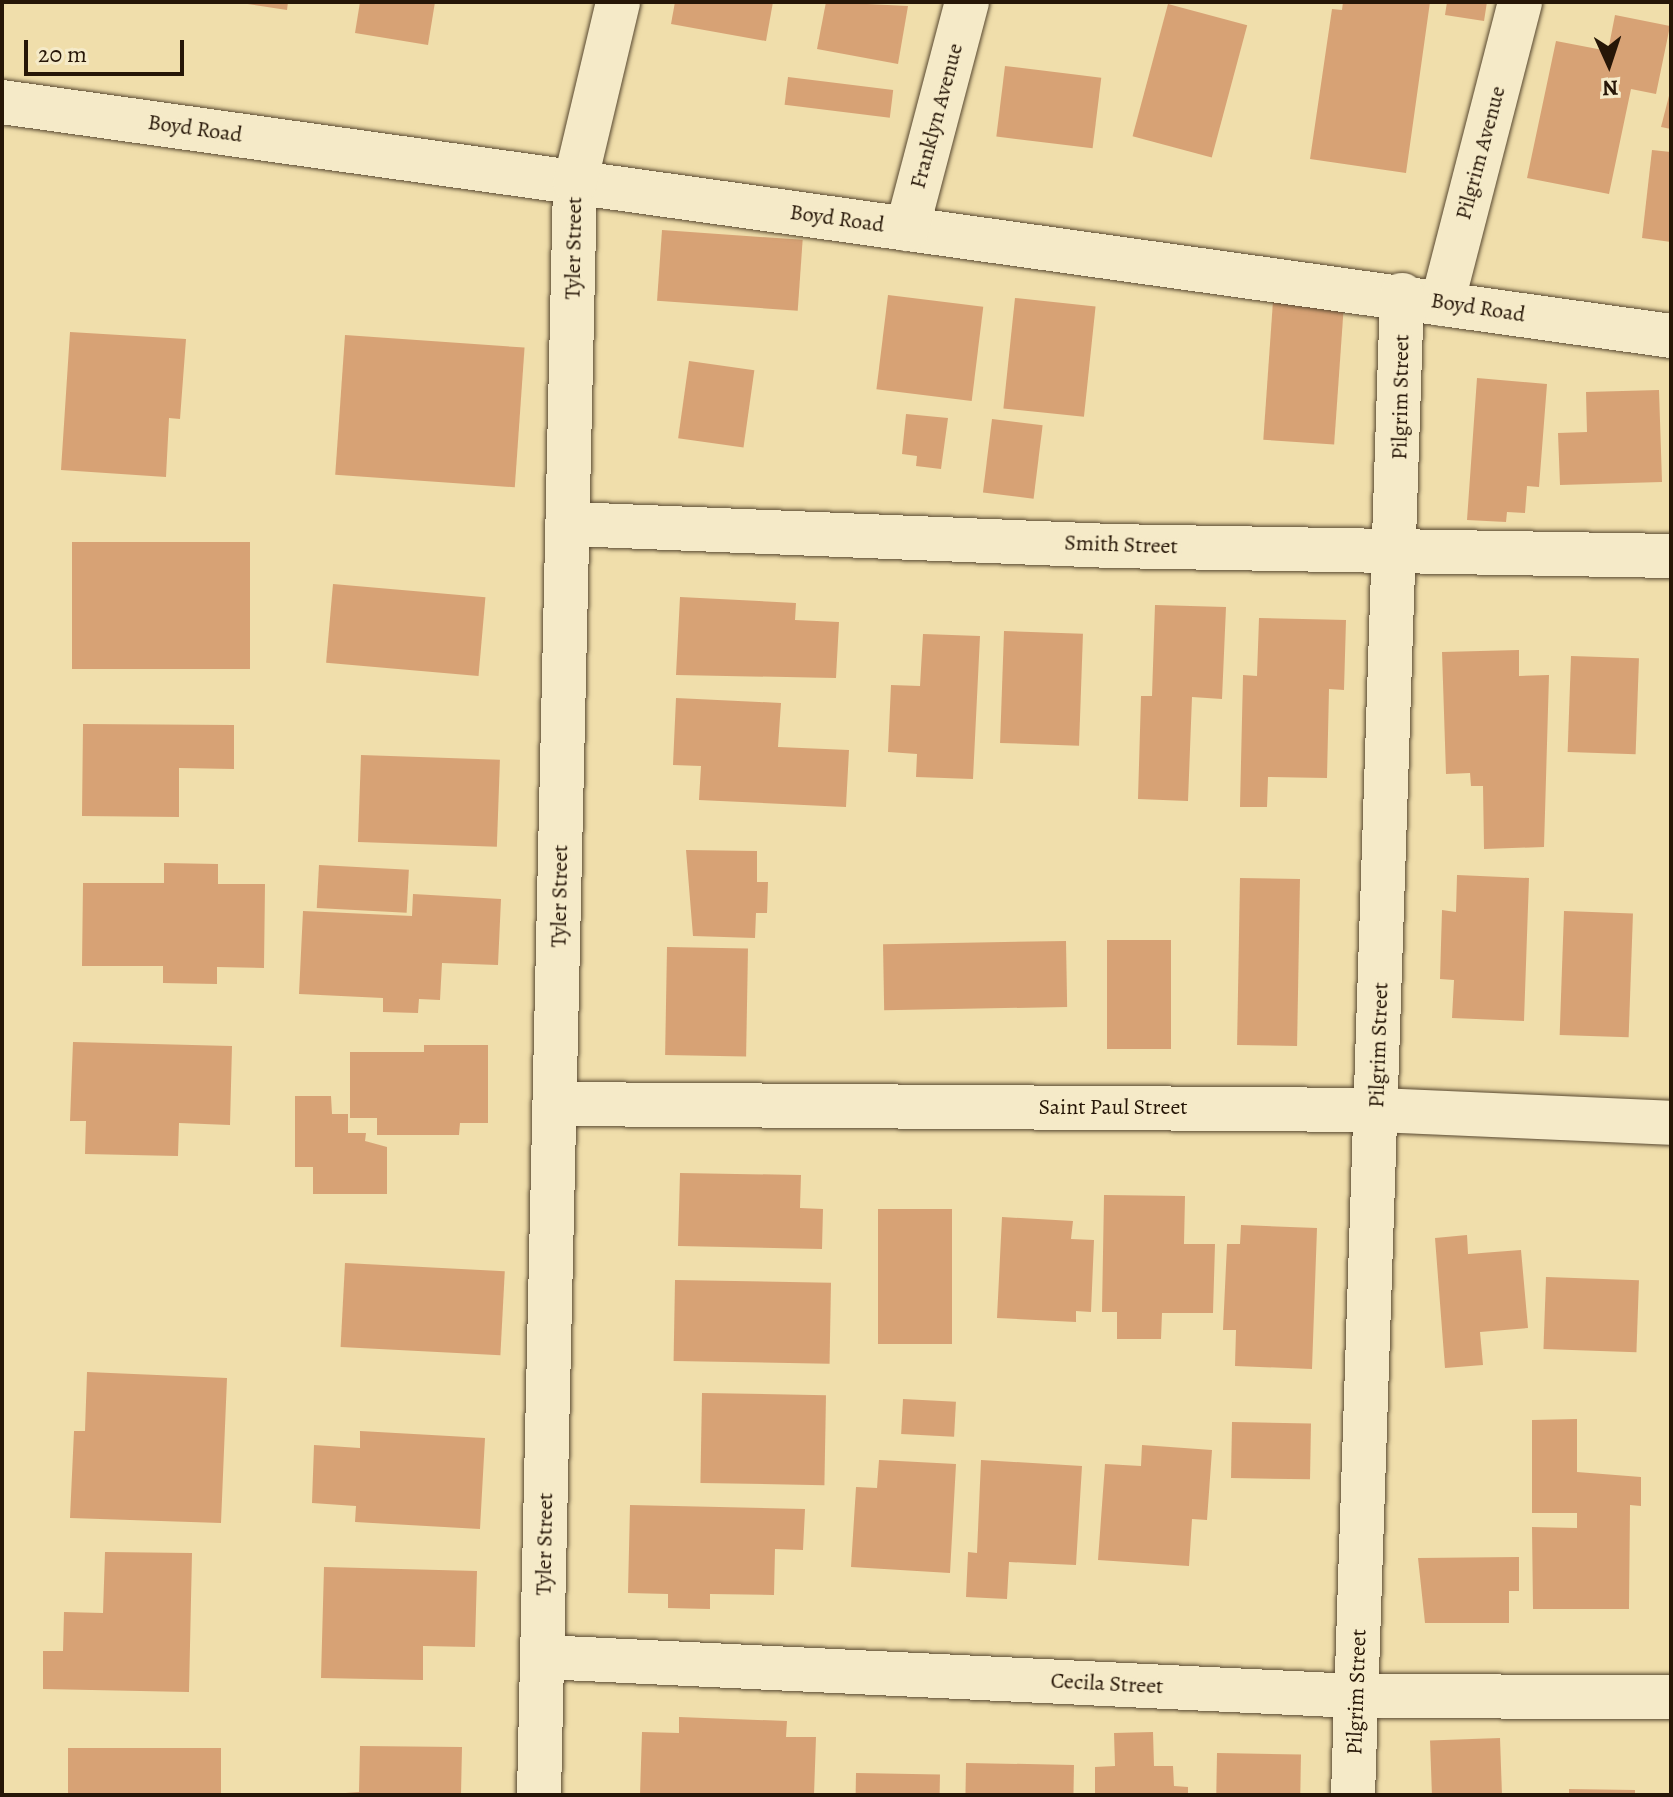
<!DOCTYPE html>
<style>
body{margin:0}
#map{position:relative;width:1673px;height:1797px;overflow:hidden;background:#f0deab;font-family:Alegreya,serif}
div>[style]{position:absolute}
.building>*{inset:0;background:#d7a275;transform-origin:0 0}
.roads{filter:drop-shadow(0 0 2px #584830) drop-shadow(0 0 2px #584830)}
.street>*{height:44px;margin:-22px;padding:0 22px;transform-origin:22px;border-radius:22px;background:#f5eac8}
span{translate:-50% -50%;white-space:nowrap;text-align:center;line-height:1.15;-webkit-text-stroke:6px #f5eac8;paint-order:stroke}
.street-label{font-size:22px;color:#261607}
.frame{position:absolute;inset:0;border:4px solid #261607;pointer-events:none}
.north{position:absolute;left:1569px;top:24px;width:80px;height:80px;-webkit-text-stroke:6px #f5eac8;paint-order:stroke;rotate:177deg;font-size:22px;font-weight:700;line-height:32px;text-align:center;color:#261607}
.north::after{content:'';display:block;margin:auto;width:28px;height:36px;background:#261607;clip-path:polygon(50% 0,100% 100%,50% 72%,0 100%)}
.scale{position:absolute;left:24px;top:40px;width:160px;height:36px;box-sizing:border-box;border:4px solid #261607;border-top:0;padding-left:10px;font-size:24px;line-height:28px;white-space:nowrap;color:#261607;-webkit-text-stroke:6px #f5eac8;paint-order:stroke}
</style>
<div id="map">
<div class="building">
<i style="clip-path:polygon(234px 2px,288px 2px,287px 10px)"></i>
<i style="clip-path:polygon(360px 2px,435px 2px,428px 45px,355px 33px)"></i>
<i style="clip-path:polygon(675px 2px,773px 2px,766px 41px,671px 24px)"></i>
<i style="clip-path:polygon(826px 2px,908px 6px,898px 64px,817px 49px)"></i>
<i style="clip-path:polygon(1343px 2px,1430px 2px,1406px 173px,1310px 159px,1332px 9px,1342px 10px)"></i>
<i style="clip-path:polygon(1447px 2px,1487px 2px,1484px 21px,1445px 15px)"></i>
<i style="left:1168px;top:4px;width:82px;height:137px;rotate:15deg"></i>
<i style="clip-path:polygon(1615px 15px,1670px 26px,1656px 94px,1631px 89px,1609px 194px,1527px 178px,1556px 41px,1608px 51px)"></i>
<i style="left:1005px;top:66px;width:97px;height:71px;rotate:7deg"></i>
<i style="left:788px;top:77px;width:106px;height:28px;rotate:7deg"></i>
<i style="clip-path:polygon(1671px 88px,1671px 129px,1661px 127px)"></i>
<i style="clip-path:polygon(1652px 150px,1671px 152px,1671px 242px,1642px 238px)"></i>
<i style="left:662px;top:230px;width:141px;height:71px;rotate:4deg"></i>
<i style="left:888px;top:295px;width:96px;height:95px;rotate:7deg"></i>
<i style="left:1015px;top:298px;width:81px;height:111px;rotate:6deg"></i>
<i style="left:1273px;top:301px;width:71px;height:139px;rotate:4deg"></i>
<i style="clip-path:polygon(70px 332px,186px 339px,180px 419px,169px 418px,166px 477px,61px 470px)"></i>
<i style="left:345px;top:335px;width:180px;height:140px;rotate:4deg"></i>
<i style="left:689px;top:361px;width:66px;height:78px;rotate:8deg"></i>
<i style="clip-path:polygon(1477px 378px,1547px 384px,1539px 487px,1527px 486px,1525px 513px,1507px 512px,1506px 522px,1467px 520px)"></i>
<i style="clip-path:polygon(1659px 390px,1662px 482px,1560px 485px,1558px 433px,1587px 432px,1586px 392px)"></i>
<i style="clip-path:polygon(906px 414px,948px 418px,941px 469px,916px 466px,917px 456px,902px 454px)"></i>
<i style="left:992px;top:419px;width:51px;height:74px;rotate:7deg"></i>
<i style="left:72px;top:542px;width:178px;height:127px"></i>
<i style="left:333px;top:584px;width:153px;height:79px;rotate:5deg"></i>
<i style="clip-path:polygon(680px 597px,796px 603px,795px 620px,839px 622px,836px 678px,676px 675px)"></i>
<i style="clip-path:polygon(1155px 605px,1226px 607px,1222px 699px,1192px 697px,1188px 801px,1138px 799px,1141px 696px,1152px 696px)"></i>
<i style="clip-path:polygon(1259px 618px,1346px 620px,1344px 690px,1329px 689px,1327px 778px,1268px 777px,1267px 807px,1240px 807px,1243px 675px,1257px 676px)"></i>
<i style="left:1004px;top:631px;width:79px;height:112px;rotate:2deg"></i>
<i style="clip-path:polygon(923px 634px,980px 636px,973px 779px,916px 777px,917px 754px,888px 752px,891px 685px,920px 686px)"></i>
<i style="clip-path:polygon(1519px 650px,1519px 676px,1549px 675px,1544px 847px,1484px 849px,1483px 786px,1471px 786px,1470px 773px,1446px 774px,1442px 652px)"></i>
<i style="left:1571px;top:656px;width:68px;height:96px;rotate:2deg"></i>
<i style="clip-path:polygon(676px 698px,781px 703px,778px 747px,849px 750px,846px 807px,699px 800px,701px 766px,673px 765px)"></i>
<i style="clip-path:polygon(83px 724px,234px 725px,234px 769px,179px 768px,179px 817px,82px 816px)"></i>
<i style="left:361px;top:755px;width:139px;height:87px;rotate:2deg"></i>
<i style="clip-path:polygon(686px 850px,757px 851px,757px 882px,768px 882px,767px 913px,756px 913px,755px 938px,693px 936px)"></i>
<i style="clip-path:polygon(164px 863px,218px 864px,218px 884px,265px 884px,264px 968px,217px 967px,217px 984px,163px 983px,163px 966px,82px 966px,83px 883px,164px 883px)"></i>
<i style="left:319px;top:865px;width:90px;height:43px;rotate:3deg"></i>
<i style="clip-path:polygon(1457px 875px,1529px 878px,1524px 1021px,1452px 1018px,1454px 980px,1440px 979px,1442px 910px,1456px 912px)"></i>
<i style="left:1240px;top:878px;width:60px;height:167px;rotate:1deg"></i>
<i style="clip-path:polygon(413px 894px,501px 899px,498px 965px,442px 963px,440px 1000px,419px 999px,418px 1013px,383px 1012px,383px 998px,299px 994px,303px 911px,412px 916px)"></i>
<i style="left:1564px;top:911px;width:69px;height:124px;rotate:2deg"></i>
<i style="left:1107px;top:940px;width:64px;height:109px"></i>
<i style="left:1066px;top:941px;width:66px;height:183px;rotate:89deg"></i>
<i style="left:667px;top:947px;width:81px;height:108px;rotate:1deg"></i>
<i style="clip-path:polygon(73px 1042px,232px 1046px,230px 1125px,179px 1123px,178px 1156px,85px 1154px,86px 1121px,70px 1121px)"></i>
<i style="clip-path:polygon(424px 1045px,488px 1045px,488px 1123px,460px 1123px,459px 1135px,377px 1135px,377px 1118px,350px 1118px,350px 1052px,424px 1052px)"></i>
<i style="clip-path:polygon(295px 1096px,331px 1096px,332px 1114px,348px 1114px,348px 1133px,366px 1133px,365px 1141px,387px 1147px,387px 1194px,313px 1194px,313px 1167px,295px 1167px)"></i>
<i style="clip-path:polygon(680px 1173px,801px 1175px,800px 1208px,823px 1209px,822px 1249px,678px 1246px)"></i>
<i style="clip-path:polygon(1104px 1195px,1185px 1196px,1184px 1244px,1215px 1244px,1213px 1313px,1162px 1313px,1161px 1339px,1117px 1339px,1117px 1312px,1102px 1312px)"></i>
<i style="left:878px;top:1209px;width:74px;height:135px"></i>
<i style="clip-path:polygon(1002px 1217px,1073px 1221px,1071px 1239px,1094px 1240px,1091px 1312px,1076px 1311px,1076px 1322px,997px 1318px)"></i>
<i style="clip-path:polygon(1241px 1225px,1317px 1228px,1312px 1369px,1235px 1366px,1236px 1330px,1223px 1330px,1227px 1244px,1240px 1244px)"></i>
<i style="clip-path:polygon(1467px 1235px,1468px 1254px,1521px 1250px,1528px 1328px,1480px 1332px,1483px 1365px,1445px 1368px,1435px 1238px)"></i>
<i style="left:345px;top:1263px;width:160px;height:84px;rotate:3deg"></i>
<i style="left:1546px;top:1277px;width:93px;height:72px;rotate:2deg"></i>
<i style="left:675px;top:1280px;width:156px;height:81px;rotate:1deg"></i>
<i style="clip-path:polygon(87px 1372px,227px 1378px,221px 1523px,70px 1518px,74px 1431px,85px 1431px)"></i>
<i style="left:702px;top:1393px;width:124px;height:90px;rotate:1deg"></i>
<i style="left:903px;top:1399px;width:53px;height:35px;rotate:3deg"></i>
<i style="clip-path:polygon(1577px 1419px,1577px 1472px,1641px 1477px,1641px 1506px,1630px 1505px,1629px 1609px,1533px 1609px,1532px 1527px,1577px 1528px,1577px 1513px,1532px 1513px,1532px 1420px)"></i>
<i style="left:1232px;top:1422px;width:79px;height:56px;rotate:1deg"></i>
<i style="clip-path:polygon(360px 1431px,485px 1438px,480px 1529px,355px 1522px,356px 1506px,312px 1503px,314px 1445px,360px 1448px)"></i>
<i style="clip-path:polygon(1142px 1445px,1212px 1450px,1207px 1520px,1192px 1519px,1189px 1566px,1098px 1560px,1105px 1464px,1141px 1466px)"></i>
<i style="clip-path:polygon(879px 1460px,956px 1464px,950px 1573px,851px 1567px,856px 1487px,877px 1488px)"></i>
<i style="clip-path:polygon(981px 1460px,1082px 1466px,1076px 1565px,1009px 1562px,1007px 1599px,966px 1597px,968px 1552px,977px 1553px)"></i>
<i style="clip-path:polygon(630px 1505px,805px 1509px,803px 1550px,775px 1549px,774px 1595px,710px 1594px,710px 1609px,668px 1608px,668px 1594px,628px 1593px)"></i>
<i style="clip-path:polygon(105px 1552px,192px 1553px,189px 1692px,43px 1689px,43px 1651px,63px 1651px,64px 1612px,103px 1613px)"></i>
<i style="clip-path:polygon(1519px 1557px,1519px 1591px,1509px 1591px,1509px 1623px,1425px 1623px,1418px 1558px)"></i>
<i style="clip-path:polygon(324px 1567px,477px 1571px,475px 1647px,423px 1646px,423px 1680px,321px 1678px)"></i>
<i style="clip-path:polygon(679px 1717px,787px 1721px,786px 1737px,816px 1737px,814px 1795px,640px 1795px,642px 1732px,679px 1733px)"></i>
<i style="clip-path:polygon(1153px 1732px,1154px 1766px,1173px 1766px,1174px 1786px,1188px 1787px,1188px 1795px,1095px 1795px,1095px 1767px,1115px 1766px,1114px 1733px)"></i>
<i style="left:1500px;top:1738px;width:57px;height:70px;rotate:88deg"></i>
<i style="clip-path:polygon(360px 1746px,462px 1747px,461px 1795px,318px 1795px,359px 1792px)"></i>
<i style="left:68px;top:1748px;width:153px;height:47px"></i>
<i style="left:1217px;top:1753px;width:84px;height:42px;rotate:1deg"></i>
<i style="left:966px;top:1763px;width:108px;height:32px;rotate:1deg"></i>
<i style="left:856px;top:1773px;width:84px;height:22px;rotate:1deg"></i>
<i style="clip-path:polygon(1569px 1789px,1635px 1790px,1635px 1795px,1569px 1795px)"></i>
</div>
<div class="roads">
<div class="street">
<i style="left:2px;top:102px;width:1685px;rotate:7.98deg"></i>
<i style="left:907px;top:229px;width:235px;rotate:-75.2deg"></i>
<i style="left:1442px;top:304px;width:312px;rotate:-75.5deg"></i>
<i style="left:571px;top:524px;width:540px;rotate:2.33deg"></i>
<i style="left:1111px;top:546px;width:560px;rotate:1.02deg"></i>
<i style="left:556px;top:1104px;width:821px;rotate:0.42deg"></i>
<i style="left:1377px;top:1110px;width:294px;rotate:2.5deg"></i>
<i style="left:543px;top:1657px;width:814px;rotate:2.75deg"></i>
<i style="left:1356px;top:1696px;width:315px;rotate:0.2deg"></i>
<i style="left:539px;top:1795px;width:1612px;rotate:-88.72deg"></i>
<i style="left:575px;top:183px;width:186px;rotate:-76.6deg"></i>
<i style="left:1353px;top:1795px;width:1501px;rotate:-88.13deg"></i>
</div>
</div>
<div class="street-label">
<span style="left:937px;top:116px;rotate:-75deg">Franklyn Avenue</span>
<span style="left:195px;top:129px;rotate:8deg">Boyd Road</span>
<span style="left:1481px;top:153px;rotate:-75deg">Pilgrim Avenue</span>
<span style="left:837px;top:219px;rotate:8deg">Boyd Road</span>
<span style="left:574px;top:248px;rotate:-89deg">Tyler Street</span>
<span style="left:1478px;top:308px;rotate:9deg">Boyd Road</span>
<span style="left:1401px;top:397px;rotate:-89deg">Pilgrim Street</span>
<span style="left:1121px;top:545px;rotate:2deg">Smith Street</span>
<span style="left:560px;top:896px;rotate:-89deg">Tyler Street</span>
<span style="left:1379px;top:1045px;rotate:-88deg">Pilgrim Street</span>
<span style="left:1113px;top:1108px">Saint Paul Street</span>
<span style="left:545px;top:1544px;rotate:-89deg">Tyler Street</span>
<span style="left:1107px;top:1684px;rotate:3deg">Cecila Street</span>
<span style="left:1357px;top:1692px;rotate:-88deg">Pilgrim Street</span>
</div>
<div class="frame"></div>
<div class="north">N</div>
<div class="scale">20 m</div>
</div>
